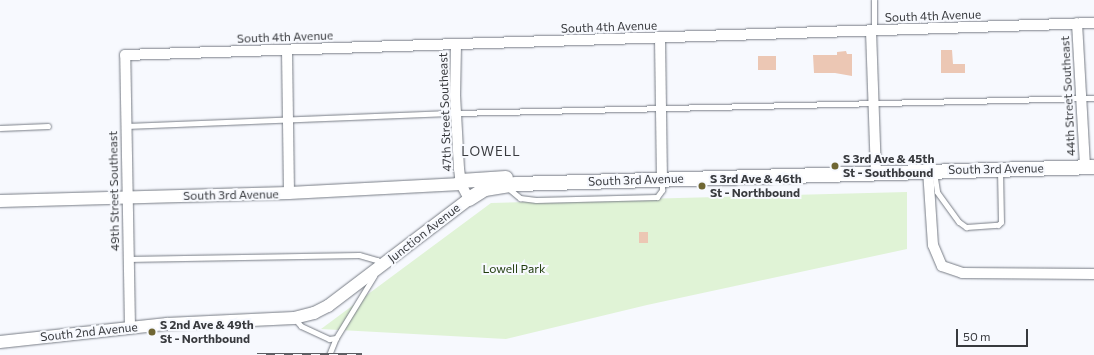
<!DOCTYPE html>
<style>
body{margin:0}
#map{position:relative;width:1094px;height:355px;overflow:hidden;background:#f7f9fe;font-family:Commissioner,sans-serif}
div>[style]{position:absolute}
.green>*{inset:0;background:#e0f3d6}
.building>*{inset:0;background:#ecc7b4;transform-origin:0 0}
.roads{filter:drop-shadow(0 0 1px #777c85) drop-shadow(0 0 1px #777c85)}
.service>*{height:5px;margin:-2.5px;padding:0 2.5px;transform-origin:2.5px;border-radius:2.5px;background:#fff}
.minor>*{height:10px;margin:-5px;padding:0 5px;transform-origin:5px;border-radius:5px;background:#fff}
.tertiary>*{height:12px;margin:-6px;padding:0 6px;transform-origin:6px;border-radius:6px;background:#fff}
.secondary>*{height:14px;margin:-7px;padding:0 7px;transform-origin:7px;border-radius:7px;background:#fff}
.rail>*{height:4.5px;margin-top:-2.25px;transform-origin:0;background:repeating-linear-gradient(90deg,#f7f9fe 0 9px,#5d5f64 0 18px);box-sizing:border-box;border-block:1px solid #5d5f64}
.dots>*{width:11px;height:11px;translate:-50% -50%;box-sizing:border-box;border:2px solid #f7f9fe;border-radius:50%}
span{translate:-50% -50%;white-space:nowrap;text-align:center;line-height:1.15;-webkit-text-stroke:4px #f7f9fe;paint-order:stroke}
.street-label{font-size:12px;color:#383a3e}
.poi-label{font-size:12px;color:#383a3e;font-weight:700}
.left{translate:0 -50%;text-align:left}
.park-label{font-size:12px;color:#203c0d}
.neighbourhood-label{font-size:13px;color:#383a3e;letter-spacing:1px}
.scale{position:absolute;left:956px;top:329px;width:72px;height:18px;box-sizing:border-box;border:2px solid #383a3e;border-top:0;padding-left:5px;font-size:12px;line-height:14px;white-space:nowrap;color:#383a3e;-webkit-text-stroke:3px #f7f9fe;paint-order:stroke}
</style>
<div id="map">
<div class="green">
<i style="clip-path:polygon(907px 192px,907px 249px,647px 305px,506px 339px,321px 329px,491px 203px)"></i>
</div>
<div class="building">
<i style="clip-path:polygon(941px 50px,952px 50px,953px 64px,965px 64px,965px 73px,941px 73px)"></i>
<i style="clip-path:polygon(846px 51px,847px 54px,852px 54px,852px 76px,835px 73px,814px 73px,813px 55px,837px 55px,837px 52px)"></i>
<i style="left:758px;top:56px;width:18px;height:14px"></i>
<i style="left:639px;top:232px;width:9px;height:11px"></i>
</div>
<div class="roads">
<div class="service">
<i style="left:874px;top:0;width:31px;rotate:90deg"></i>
<i style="left:126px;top:126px;width:330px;rotate:-2.3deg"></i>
<i style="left:456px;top:113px;width:638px;rotate:-1.35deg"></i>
<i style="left:0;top:128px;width:48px;rotate:-2.4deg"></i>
<i style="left:934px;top:172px;width:20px;rotate:81deg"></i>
<i style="left:937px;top:192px;width:37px;rotate:54deg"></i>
<i style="left:959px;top:222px;width:9px;rotate:36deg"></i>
<i style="left:966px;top:227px;width:32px;rotate:-4deg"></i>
<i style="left:998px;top:225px;width:4px;rotate:-45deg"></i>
<i style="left:1001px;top:222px;width:52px;rotate:-91.1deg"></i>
<i style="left:508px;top:188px;width:16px;rotate:40deg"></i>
<i style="left:520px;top:198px;width:16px;rotate:7deg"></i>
<i style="left:536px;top:200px;width:121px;rotate:-1.4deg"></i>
<i style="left:657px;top:197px;width:9px;rotate:-54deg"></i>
<i style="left:662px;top:190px;width:9px;rotate:-90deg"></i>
<i style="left:127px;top:259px;width:232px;rotate:-1deg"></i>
<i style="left:359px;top:255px;width:19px;rotate:16deg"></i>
<i style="left:377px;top:260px;width:8px;rotate:76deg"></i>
<i style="left:295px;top:319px;width:9px;rotate:49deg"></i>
<i style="left:301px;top:326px;width:31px;rotate:25deg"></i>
<i style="left:329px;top:339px;width:7px;rotate:-8deg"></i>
<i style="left:336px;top:338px;width:73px;rotate:-58.5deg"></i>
<i style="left:329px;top:355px;width:18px;rotate:-68deg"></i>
</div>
<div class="minor">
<i style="left:1077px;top:23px;width:144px;rotate:86.8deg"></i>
<i style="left:871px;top:31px;width:141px;rotate:88deg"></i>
<i style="left:660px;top:38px;width:141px;rotate:89.2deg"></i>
<i style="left:456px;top:45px;width:50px;rotate:91.1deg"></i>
<i style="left:455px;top:95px;width:74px;rotate:86.9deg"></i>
<i style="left:459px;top:169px;width:15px;rotate:82deg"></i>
<i style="left:461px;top:184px;width:17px;rotate:62deg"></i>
<i style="left:287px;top:50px;width:143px;rotate:89.2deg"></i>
<i style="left:928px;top:170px;width:75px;rotate:86.2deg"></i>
<i style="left:933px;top:245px;width:23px;rotate:67deg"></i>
<i style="left:942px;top:266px;width:21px;rotate:19deg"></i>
<i style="left:962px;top:273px;width:132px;rotate:0.4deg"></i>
<i style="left:130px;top:328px;width:273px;rotate:-91deg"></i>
<i style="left:125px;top:55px;width:970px;rotate:-1.89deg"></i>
</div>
<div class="tertiary">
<i style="left:0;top:201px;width:289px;rotate:-1.6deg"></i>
<i style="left:289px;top:193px;width:172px;rotate:-3deg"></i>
<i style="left:0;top:342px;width:168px;rotate:-6.2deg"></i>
<i style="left:167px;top:324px;width:127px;rotate:-2.7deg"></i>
<i style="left:294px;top:318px;width:21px;rotate:-14deg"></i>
<i style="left:314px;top:313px;width:16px;rotate:-27deg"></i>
<i style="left:328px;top:306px;width:177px;rotate:-37.2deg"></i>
</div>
<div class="secondary">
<i style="left:461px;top:181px;width:45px;rotate:-3.8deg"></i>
<i style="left:469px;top:199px;width:19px;rotate:-32deg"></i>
<i style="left:485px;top:189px;width:31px;rotate:-9deg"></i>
<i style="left:516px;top:184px;width:578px;rotate:-1.68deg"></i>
</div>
</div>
<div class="rail">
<i style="left:257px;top:355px;width:105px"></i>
</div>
<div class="dots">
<i style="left:835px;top:166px;background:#6f6633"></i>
<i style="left:702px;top:186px;background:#6f6633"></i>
<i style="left:152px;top:332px;background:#6f6633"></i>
</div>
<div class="street-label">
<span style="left:933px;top:16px;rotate:-2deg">South 4th Avenue</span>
<span style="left:609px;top:27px;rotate:-2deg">South 4th Avenue</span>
<span style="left:285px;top:37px;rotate:-2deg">South 4th Avenue</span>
<span style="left:1068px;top:96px;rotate:-93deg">44th Street Southeast</span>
<span style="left:445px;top:112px;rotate:-92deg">47th Street Southeast</span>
<span style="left:996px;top:169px;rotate:-1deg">South 3rd Avenue</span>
<span style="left:636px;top:180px;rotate:-2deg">South 3rd Avenue</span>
<span style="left:114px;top:191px;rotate:-91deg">49th Street Southeast</span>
<span style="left:231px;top:195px;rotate:-1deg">South 3rd Avenue</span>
<span style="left:424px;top:233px;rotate:-38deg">Junction Avenue</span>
<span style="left:89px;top:332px;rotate:-6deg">South 2nd Avenue</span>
</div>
<div class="poi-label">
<span class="left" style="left:843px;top:166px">S 3rd Ave &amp; 45th<br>St - Southbound</span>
<span class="left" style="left:710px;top:186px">S 3rd Ave &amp; 46th<br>St - Northbound</span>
<span class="left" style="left:160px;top:332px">S 2nd Ave &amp; 49th<br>St - Northbound</span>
</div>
<div class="park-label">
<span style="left:514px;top:269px">Lowell Park</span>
</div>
<div class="neighbourhood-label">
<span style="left:491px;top:151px">LOWELL</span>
</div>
<div class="scale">50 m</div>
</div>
